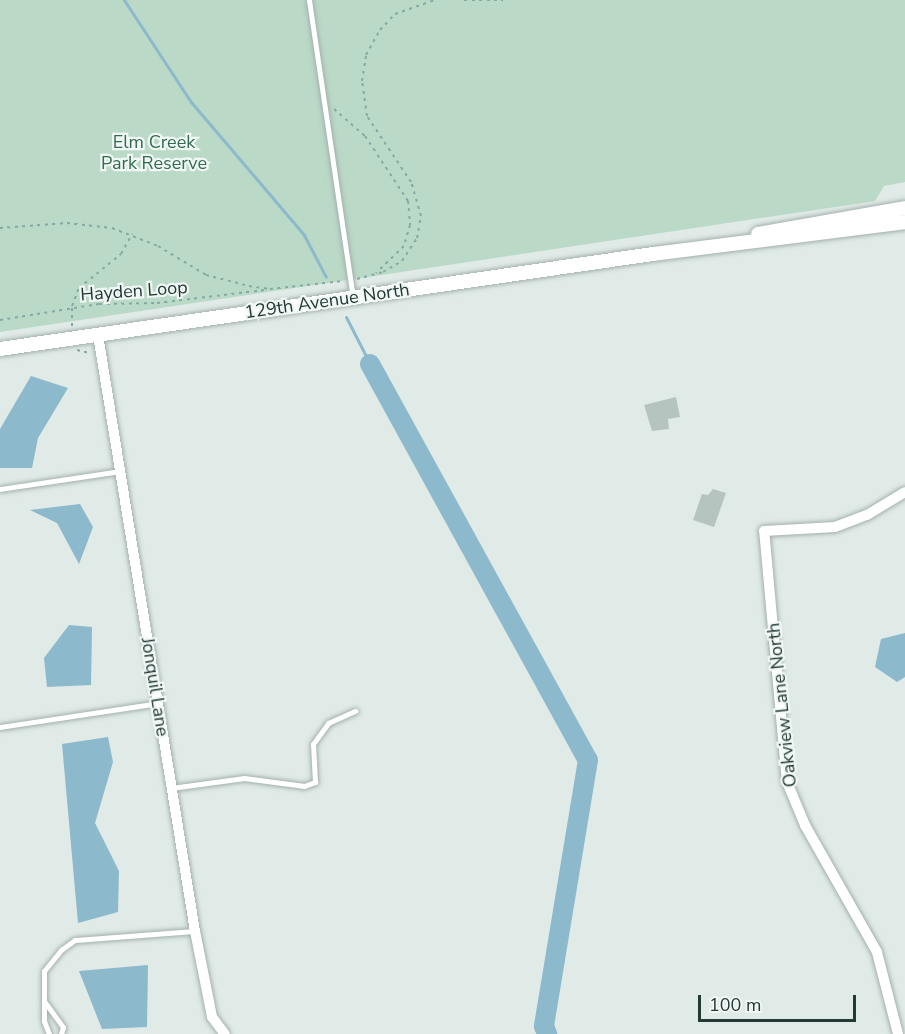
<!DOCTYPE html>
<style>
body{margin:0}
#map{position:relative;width:905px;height:1034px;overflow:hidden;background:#e0eae7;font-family:"Nunito Sans",sans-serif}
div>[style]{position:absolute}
.green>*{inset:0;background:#bbd9c7}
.water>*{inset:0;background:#8cb9cb}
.stream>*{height:3px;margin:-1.5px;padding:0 1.5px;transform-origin:1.5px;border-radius:1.5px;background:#8cb9cb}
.river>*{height:20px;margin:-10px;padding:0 10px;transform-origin:10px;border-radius:10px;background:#8cb9cb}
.building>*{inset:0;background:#b6c4c0}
.path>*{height:2px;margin-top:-1px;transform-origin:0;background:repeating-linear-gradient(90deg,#83aba3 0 3px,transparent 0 7.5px)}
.roads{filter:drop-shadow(0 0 2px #a3b1ae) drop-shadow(0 0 2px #a3b1ae)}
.lane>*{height:5px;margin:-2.5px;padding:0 2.5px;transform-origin:2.5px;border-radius:2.5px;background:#fff}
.street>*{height:10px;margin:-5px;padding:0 5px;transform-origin:5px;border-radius:5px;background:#fff}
.secondary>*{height:14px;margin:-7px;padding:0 7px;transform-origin:7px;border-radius:7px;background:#fff}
span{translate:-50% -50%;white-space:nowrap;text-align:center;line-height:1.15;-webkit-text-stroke:4.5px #f0f7f4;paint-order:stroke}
.park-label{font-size:18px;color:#306c4f}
.street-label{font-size:18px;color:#223936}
.scale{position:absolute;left:698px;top:995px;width:158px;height:27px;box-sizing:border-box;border:3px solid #223936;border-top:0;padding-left:8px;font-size:18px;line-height:21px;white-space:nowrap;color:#223936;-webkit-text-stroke:4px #f0f7f4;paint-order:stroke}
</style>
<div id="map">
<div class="green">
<i style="clip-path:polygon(0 0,905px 0,905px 182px,884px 186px,875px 201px,0 332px)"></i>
</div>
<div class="water">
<i style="clip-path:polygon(31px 376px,68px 388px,38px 438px,32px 468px,0 468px,0 429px)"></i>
<i style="clip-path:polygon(80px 504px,93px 527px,79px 564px,57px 523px,30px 510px)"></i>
<i style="clip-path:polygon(69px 625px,92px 627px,91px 685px,47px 687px,44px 658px)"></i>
<i style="clip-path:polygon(905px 633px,905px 677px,897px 682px,875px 667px,881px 639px)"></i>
<i style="clip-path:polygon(108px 737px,113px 762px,95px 823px,119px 871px,118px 912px,78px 923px,62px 744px)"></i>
<i style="clip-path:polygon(148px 965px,147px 1027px,102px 1029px,79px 971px)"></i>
</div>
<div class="stream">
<i style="left:124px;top:0;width:122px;rotate:56.7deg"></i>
<i style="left:191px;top:102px;width:175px;rotate:49.6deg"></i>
<i style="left:304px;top:235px;width:47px;rotate:62.4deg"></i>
<i style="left:346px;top:317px;width:53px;rotate:62.9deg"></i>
</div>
<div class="river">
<i style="left:370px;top:364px;width:452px;rotate:61.2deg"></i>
<i style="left:588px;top:760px;width:270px;rotate:99.4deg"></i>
<i style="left:544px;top:1026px;width:9px;rotate:69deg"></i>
</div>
<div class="building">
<i style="clip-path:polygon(676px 397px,680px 417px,668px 419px,669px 429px,652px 431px,644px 405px)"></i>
<i style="clip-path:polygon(713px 489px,726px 493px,714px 527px,693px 520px,702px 494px,708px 495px)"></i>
</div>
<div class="path">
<i style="left:464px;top:0;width:39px"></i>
<i style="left:334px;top:109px;width:41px;rotate:41.1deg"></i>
<i style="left:365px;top:136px;width:78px;rotate:56.5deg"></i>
<i style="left:408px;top:201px;width:24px;rotate:85deg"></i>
<i style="left:410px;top:225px;width:22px;rotate:106deg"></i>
<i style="left:404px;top:246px;width:39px;rotate:136deg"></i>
<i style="left:0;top:228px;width:67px;rotate:-4.3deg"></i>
<i style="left:67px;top:223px;width:45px;rotate:6.3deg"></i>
<i style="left:112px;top:228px;width:49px;rotate:21.4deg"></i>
<i style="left:158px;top:246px;width:56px;rotate:31.1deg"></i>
<i style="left:206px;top:275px;width:44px;rotate:14.3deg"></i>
<i style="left:249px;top:286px;width:21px;rotate:8deg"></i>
<i style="left:270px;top:289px;width:73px;rotate:-6.3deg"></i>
<i style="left:357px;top:279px;width:27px;rotate:-15deg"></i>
<i style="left:383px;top:272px;width:22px;rotate:-30deg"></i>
<i style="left:402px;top:261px;width:27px;rotate:-57deg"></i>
<i style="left:417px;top:238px;width:22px;rotate:-80deg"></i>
<i style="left:421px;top:216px;width:35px;rotate:-106deg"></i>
<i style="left:411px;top:182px;width:79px;rotate:-123.7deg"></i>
<i style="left:367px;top:116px;width:35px;rotate:-98deg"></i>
<i style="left:362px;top:81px;width:26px;rotate:-81deg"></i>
<i style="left:366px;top:55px;width:29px;rotate:-61deg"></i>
<i style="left:380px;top:30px;width:22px;rotate:-47deg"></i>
<i style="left:395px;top:14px;width:42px;rotate:-19.3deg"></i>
<i style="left:0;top:320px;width:100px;rotate:-9.2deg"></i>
<i style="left:99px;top:304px;width:58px;rotate:-1deg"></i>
<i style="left:157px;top:303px;width:109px;rotate:-6.9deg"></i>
<i style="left:72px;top:326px;width:20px;rotate:-90deg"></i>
<i style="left:72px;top:306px;width:19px;rotate:-69deg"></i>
<i style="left:79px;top:288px;width:54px;rotate:-39deg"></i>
<i style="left:121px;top:254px;width:23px;rotate:-61deg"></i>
<i style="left:77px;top:350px;width:13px;rotate:13deg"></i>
</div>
<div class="roads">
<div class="lane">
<i style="left:309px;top:0;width:300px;rotate:81.6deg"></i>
<i style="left:0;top:489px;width:121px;rotate:-8.5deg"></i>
<i style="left:0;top:727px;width:160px;rotate:-8.6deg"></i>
<i style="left:171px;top:788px;width:74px;rotate:-7.8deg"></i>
<i style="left:244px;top:778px;width:61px;rotate:7.6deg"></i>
<i style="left:304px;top:786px;width:12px;rotate:-20deg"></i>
<i style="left:315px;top:782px;width:38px;rotate:-93deg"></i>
<i style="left:313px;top:744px;width:26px;rotate:-54deg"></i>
<i style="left:328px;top:723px;width:30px;rotate:-24deg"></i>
<i style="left:44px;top:1001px;width:32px;rotate:54deg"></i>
<i style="left:63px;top:1027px;width:7px;rotate:106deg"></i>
<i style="left:49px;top:1034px;width:14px;rotate:-111deg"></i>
<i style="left:44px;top:1021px;width:50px;rotate:-90deg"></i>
<i style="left:44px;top:971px;width:27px;rotate:-51deg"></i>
<i style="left:61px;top:950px;width:17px;rotate:-36deg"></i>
<i style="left:75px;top:940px;width:120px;rotate:-4.3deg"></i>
</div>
<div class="street">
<i style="left:98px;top:335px;width:604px;rotate:80.76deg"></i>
<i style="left:195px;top:931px;width:88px;rotate:78.8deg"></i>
<i style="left:212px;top:1017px;width:21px;rotate:53deg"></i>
<i style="left:898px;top:1034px;width:85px;rotate:-104.4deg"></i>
<i style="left:877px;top:952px;width:146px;rotate:-119.6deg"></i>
<i style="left:805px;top:825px;width:47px;rotate:-112.7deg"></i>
<i style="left:787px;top:782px;width:252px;rotate:-95.2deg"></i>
<i style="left:764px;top:531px;width:71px;rotate:-3.2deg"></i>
<i style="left:835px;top:527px;width:34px;rotate:-21deg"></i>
<i style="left:867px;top:515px;width:44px;rotate:-31.2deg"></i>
</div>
<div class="secondary">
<i style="left:758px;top:234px;width:149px;rotate:-10deg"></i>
<i style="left:0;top:349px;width:660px;rotate:-8.28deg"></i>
<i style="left:653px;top:254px;width:254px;rotate:-7.2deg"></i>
</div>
</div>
<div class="park-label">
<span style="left:154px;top:153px">Elm Creek<br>Park Reserve</span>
</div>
<div class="street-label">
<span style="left:134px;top:291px;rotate:-4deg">Hayden Loop</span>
<span style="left:327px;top:301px;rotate:-8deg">129th Avenue North</span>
<span style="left:155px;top:687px;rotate:81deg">Jonquil Lane</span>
<span style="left:782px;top:705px;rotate:-96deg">Oakview Lane North</span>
</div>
<div class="scale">100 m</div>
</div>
